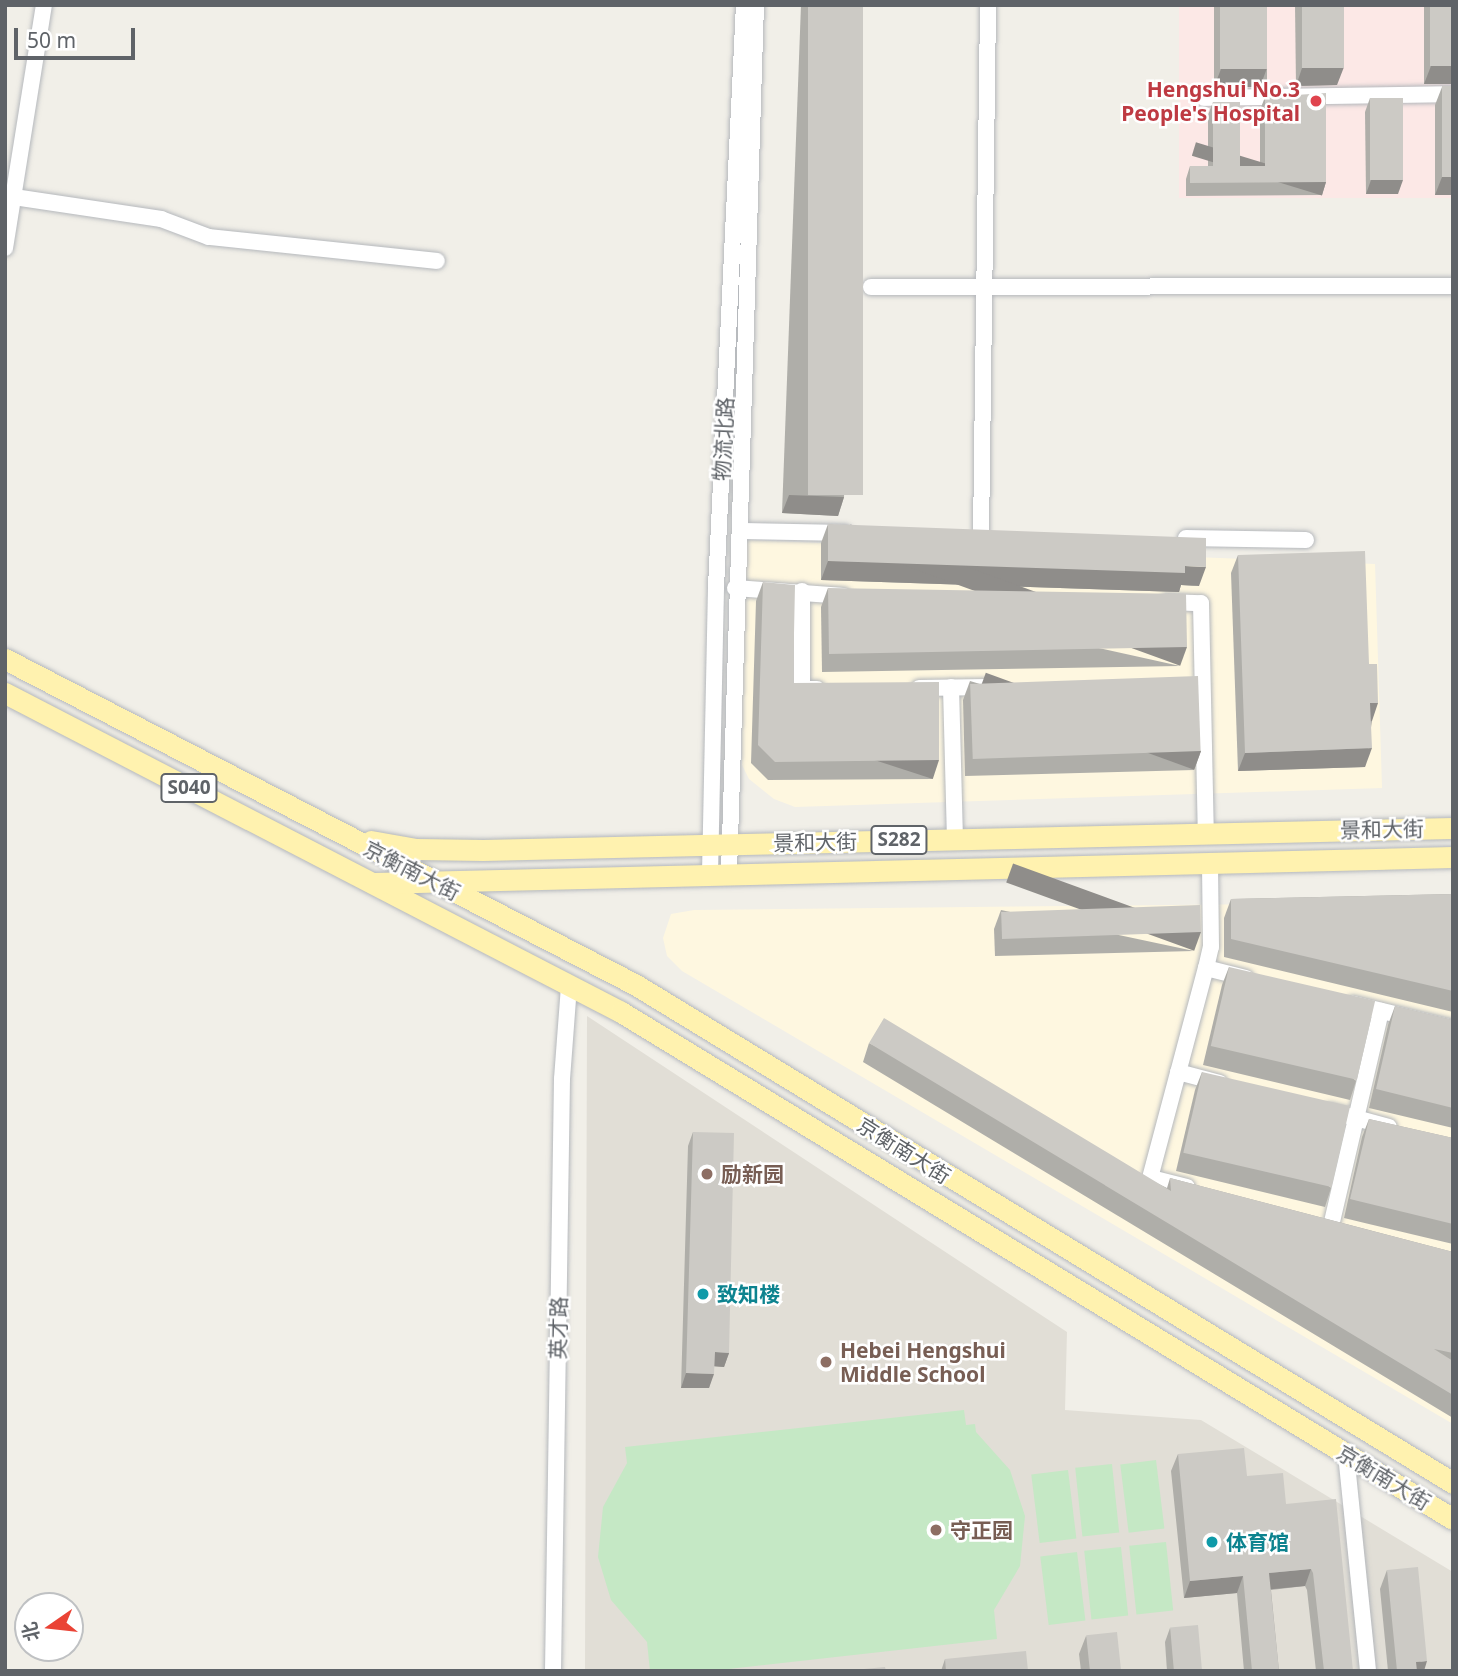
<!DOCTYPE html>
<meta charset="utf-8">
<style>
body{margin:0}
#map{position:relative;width:1458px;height:1676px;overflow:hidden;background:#f1efe8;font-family:"Noto Sans","Noto Sans SC",sans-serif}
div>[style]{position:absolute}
.commercial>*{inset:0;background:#fef7e0}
.education>*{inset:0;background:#e1ded6}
.medical>*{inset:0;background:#fce8e6;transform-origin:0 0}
.green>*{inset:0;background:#c5e8c5;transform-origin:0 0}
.roads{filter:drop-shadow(0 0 2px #b5b8bc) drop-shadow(0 0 2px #b5b8bc)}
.minor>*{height:16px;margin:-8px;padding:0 8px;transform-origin:8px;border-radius:8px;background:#fff}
.major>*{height:21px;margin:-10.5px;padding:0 10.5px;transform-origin:10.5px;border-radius:10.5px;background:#fff2af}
.wall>*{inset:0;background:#afaea9;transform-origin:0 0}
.shaded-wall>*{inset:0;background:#8f8d8a;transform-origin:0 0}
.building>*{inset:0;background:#cccac5;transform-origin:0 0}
.dots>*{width:19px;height:19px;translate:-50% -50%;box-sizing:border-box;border:4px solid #fff;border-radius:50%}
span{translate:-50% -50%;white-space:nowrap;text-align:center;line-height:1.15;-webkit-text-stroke:5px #fff;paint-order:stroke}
.shield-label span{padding:2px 5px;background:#fff;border:2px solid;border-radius:5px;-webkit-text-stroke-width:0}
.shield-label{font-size:19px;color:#5f6368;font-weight:700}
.health-label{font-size:21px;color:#be3a42;font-weight:700}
.right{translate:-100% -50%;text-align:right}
.street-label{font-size:21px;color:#5f6368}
.education-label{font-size:21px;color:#785e54;font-weight:700}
.left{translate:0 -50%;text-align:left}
.culture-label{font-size:21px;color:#0d838f;font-weight:700}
.frame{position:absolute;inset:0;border:7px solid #5f6368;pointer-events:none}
.north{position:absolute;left:14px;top:1592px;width:70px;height:70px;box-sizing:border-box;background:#fff;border:2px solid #bfc1c3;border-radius:50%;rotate:256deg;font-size:19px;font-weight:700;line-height:28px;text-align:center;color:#5f6368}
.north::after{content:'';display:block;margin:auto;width:24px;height:32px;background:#ea4335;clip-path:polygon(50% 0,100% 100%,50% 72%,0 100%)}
.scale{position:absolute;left:14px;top:28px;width:121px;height:32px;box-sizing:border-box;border:4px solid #5f6368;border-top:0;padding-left:9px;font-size:21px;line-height:24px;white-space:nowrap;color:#5f6368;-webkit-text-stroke:5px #fff;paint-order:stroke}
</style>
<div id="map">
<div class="commercial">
<i style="clip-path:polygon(743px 540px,1375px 564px,1382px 788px,795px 807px,774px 799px,749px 779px,742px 765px)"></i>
<i style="clip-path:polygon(1453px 902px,1453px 1424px,682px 971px,667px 956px,663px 938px,671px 914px,694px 910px)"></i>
</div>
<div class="education">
<i style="clip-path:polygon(587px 1016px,1067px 1332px,1065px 1410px,1201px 1420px,1453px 1572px,1453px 1671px,585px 1671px)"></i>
</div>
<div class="medical">
<i style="left:1179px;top:5px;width:274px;height:193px"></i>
</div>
<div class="green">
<i style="clip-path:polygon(964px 1410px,966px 1425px,975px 1424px,976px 1432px,1010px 1470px,1025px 1516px,1020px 1566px,994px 1610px,997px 1639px,711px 1671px,650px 1671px,647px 1642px,611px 1600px,598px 1557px,603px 1507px,627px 1463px,625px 1447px)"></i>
<i style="left:1156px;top:1460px;width:69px;height:36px;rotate:83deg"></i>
<i style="left:1112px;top:1464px;width:69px;height:37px;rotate:84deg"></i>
<i style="left:1068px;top:1470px;width:69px;height:37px;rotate:83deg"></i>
<i style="left:1166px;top:1542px;width:69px;height:37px;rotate:84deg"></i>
<i style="left:1121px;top:1547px;width:69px;height:37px;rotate:84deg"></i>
<i style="left:1077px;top:1552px;width:69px;height:37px;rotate:83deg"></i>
</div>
<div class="roads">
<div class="minor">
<i style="left:1204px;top:98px;width:249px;rotate:-0.9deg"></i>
<i style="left:14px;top:197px;width:149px;rotate:8.5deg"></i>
<i style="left:161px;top:219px;width:51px;rotate:20.6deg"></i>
<i style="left:209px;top:237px;width:229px;rotate:6deg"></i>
<i style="left:5px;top:248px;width:246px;rotate:-80.9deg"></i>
<i style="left:871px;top:287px;width:582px;rotate:-0.1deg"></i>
<i style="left:743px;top:531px;width:102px;rotate:1.1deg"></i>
<i style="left:981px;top:535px;width:530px;rotate:-89.24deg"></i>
<i style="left:1186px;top:538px;width:120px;rotate:1deg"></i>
<i style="left:735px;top:588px;width:109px;rotate:4.2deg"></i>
<i style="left:802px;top:591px;width:98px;rotate:90deg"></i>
<i style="left:802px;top:689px;width:15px"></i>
<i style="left:1167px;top:602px;width:34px;rotate:2deg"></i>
<i style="left:1201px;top:603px;width:230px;rotate:88.8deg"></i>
<i style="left:951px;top:687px;width:152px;rotate:88.5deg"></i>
<i style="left:919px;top:688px;width:69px;rotate:-0.8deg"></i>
<i style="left:729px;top:873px;width:868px;rotate:-88.22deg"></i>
<i style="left:710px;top:874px;width:287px;rotate:-88.8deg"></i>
<i style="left:716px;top:587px;width:583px;rotate:-87.25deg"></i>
<i style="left:1206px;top:968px;width:22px;rotate:-77deg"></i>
<i style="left:1211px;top:947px;width:85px;rotate:-90.7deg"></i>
<i style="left:1353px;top:1004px;width:103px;rotate:13.5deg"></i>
<i style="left:1178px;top:1072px;width:43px;rotate:14.7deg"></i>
<i style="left:1330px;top:1111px;width:61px;rotate:15.2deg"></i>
<i style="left:1187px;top:1187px;width:38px;rotate:-166deg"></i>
<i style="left:1150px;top:1178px;width:217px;rotate:-75.1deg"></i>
<i style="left:1206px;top:968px;width:41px;rotate:14deg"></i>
<i style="left:1331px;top:1226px;width:221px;rotate:-76.9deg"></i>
<i style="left:1346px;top:1454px;width:218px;rotate:84.2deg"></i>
<i style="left:553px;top:1671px;width:592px;rotate:-89.13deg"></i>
<i style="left:562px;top:1079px;width:94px;rotate:-85.7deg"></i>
</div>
<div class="major">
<i style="left:5px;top:659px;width:710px;rotate:27.32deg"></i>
<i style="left:636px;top:985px;width:957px;rotate:31.36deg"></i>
<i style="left:5px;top:693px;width:694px;rotate:27.38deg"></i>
<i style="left:621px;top:1012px;width:974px;rotate:31.36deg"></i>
<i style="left:371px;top:841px;width:46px;rotate:10.1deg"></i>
<i style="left:416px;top:849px;width:67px;rotate:0.9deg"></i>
<i style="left:483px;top:850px;width:970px;rotate:-1.3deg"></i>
<i style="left:375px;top:883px;width:1078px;rotate:-1.38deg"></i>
</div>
</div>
<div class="wall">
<i style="clip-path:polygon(801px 5px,863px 5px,844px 497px,838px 516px,782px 513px)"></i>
<i style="left:1214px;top:5px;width:53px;height:82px"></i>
<i style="clip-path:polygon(1295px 5px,1344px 5px,1337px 85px,1296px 86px)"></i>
<i style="left:1424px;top:5px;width:29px;height:79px"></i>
<i style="clip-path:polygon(1442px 87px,1453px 195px,1435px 195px,1435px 105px)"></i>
<i style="clip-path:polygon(1265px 97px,1326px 182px,1322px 195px,1186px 196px,1186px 179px,1190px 166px,1208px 166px,1208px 115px,1213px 102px,1240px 166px,1260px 166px,1260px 110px)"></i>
<i style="clip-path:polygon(1370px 98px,1398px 194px,1366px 194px,1365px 112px)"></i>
<i style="clip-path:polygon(828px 524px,1199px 586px,1181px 585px,1179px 592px,821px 580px,821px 543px)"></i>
<i style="clip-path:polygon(1238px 555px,1372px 721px,1365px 767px,1238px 771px,1231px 573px)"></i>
<i style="clip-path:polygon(763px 582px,793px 683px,933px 779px,768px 780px,751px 763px,756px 601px)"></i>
<i style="clip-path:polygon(828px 588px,1180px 666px,822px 672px,821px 607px)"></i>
<i style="clip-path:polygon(970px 681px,1201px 751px,1194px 770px,965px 776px,963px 700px)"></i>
<i style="clip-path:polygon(1453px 894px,1453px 1012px,1224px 957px,1224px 918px,1231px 899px)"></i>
<i style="clip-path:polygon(1001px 910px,1194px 951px,995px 956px,994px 929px)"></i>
<i style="clip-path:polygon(1229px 967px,1356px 1081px,1350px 1100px,1203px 1065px,1222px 985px)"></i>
<i style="clip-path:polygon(1395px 1006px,1453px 1020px,1453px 1128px,1369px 1108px,1388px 1025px)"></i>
<i style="clip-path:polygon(869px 1043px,1167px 1188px,1170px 1178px,1453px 1252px,1453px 1418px,863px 1062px)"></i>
<i style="clip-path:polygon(1202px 1072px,1331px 1188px,1325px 1207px,1176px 1171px,1195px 1090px)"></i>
<i style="clip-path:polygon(1369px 1119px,1453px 1138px,1453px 1244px,1344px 1218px,1362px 1137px)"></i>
<i style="clip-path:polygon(693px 1132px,729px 1353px,724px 1367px,714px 1366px,709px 1388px,681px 1388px,688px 1146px)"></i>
<i style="clip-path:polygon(1178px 1454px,1247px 1476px,1286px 1504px,1353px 1671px,1316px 1671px,1307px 1590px,1305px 1586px,1271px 1590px,1279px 1671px,1244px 1671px,1237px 1593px,1184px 1598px,1171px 1471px)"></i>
<i style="clip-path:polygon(1387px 1570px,1424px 1671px,1388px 1671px,1380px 1589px)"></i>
<i style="clip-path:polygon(1170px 1628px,1202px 1671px,1167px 1671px,1165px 1642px)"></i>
<i style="clip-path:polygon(1086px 1636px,1121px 1671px,1081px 1671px,1079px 1654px)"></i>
<i style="clip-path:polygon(945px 1659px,1028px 1671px,941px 1671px)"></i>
</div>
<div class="shaded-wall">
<i style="clip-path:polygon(1453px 65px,1453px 84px,1424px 84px,1431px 66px)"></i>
<i style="clip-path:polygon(1344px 67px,1337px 85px,1296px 86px,1302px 68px)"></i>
<i style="clip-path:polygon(1267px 68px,1260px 87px,1214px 87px,1221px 69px)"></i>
<i style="clip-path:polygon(1442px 177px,1453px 177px,1453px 195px,1435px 195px)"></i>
<i style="clip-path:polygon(1371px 180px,1403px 180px,1398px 194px,1366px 194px)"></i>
<i style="left:1326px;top:182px;width:14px;height:136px;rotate:107deg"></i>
<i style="clip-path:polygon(789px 495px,844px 497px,838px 516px,782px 513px)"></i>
<i style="clip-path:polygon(828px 561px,1185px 566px,1206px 567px,1199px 586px,1181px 585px,1179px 592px,821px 580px)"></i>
<i style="left:1187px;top:647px;width:20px;height:358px;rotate:110deg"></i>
<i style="clip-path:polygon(1370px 703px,1378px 703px,1372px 721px,1364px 722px)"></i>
<i style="clip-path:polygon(1372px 748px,1365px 767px,1238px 771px,1245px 753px)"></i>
<i style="left:1201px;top:751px;width:20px;height:229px;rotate:110deg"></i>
<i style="left:939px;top:760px;width:20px;height:164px;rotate:108deg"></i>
<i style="left:1201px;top:932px;width:20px;height:200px;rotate:110deg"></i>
<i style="clip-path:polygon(715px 1352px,729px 1353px,724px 1367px,710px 1366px)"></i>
<i style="clip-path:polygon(686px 1373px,714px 1374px,709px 1388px,681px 1388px)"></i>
<i style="clip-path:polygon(1311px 1569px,1305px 1586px,1263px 1590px,1269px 1573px)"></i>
<i style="clip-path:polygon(1243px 1576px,1237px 1593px,1184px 1598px,1190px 1581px)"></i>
<i style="clip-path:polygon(1427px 1661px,1424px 1671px,1413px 1671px,1416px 1662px)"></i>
</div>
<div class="building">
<i style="left:808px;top:5px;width:55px;height:490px"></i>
<i style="left:1220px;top:5px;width:47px;height:64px"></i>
<i style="left:1302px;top:5px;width:42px;height:63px"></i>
<i style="left:1430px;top:5px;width:23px;height:61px"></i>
<i style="left:1453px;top:86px;width:91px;height:11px;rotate:90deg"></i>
<i style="clip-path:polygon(1326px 93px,1326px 182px,1190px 183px,1190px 166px,1213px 166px,1213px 102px,1240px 102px,1240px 166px,1265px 166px,1265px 97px)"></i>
<i style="left:1370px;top:98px;width:33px;height:82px"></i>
<i style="clip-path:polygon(828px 524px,1206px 538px,1206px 567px,1185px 566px,1185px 573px,828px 561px)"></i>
<i style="clip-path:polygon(1365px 551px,1369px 664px,1377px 664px,1378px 703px,1370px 703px,1372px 748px,1245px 753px,1238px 555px)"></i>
<i style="clip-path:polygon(763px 582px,795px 585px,793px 683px,939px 682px,939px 760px,775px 762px,758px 745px)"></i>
<i style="clip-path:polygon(828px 588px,1186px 594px,1187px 647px,829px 654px)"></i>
<i style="left:1198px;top:676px;width:75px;height:228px;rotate:88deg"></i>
<i style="clip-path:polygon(1453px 894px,1453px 991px,1231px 939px,1231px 899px)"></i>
<i style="left:1200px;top:905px;width:27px;height:199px;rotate:88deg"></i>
<i style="left:1229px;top:967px;width:150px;height:81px;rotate:13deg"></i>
<i style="clip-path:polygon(1395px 1006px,1453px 1020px,1453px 1108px,1376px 1089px)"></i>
<i style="clip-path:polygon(884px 1018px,1171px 1191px,1170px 1178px,1453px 1252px,1453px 1353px,1434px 1349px,1453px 1361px,1453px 1395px,869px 1043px)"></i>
<i style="left:1202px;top:1072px;width:152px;height:83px;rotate:13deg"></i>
<i style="clip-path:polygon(1369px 1119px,1453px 1138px,1453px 1224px,1350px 1199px)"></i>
<i style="clip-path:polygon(693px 1132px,734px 1133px,729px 1353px,715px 1352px,714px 1374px,686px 1373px)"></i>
<i style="clip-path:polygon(1244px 1448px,1247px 1476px,1283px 1473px,1286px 1504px,1336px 1499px,1353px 1671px,1324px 1671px,1313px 1573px,1311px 1569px,1269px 1573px,1279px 1671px,1252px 1671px,1243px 1576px,1190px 1581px,1178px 1454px)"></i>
<i style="clip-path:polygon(1418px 1567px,1427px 1661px,1416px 1662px,1417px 1671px,1397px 1671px,1387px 1570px)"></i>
<i style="left:1198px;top:1625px;width:46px;height:28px;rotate:85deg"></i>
<i style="left:1117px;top:1632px;width:39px;height:31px;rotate:84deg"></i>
<i style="clip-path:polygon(1026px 1651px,1028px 1671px,946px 1671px,945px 1659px)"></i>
<i style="clip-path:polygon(885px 1667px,886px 1671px,843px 1671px)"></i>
</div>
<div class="dots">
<i style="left:1316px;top:101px;background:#e0444e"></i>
<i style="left:707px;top:1174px;background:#8d6e63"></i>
<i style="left:703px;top:1294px;background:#0f9aa8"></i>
<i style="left:826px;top:1362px;background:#8d6e63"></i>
<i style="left:936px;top:1530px;background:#8d6e63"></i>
<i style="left:1212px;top:1542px;background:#0f9aa8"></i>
</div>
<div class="shield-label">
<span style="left:189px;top:788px">S040</span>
<span style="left:899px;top:840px">S282</span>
</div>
<div class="health-label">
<span class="right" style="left:1300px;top:101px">Hengshui No.3<br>People's Hospital</span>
</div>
<div class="street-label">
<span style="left:723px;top:439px;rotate:-87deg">物流北路</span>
<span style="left:1382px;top:829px;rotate:-1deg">景和大街</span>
<span style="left:815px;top:842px;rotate:-1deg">景和大街</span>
<span style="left:412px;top:870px;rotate:27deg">京衡南大街</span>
<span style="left:904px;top:1150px;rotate:32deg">京衡南大街</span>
<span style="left:558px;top:1328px;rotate:-89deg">英才路</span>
<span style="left:1384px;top:1477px;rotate:31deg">京衡南大街</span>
</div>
<div class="education-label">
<span class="left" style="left:721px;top:1174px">励新园</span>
<span class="left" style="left:840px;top:1362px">Hebei Hengshui<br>Middle School</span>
<span class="left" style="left:950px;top:1530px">守正园</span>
</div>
<div class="culture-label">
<span class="left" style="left:717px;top:1294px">致知楼</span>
<span class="left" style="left:1226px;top:1542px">体育馆</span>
</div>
<div class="frame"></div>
<div class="north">北</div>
<div class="scale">50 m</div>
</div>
